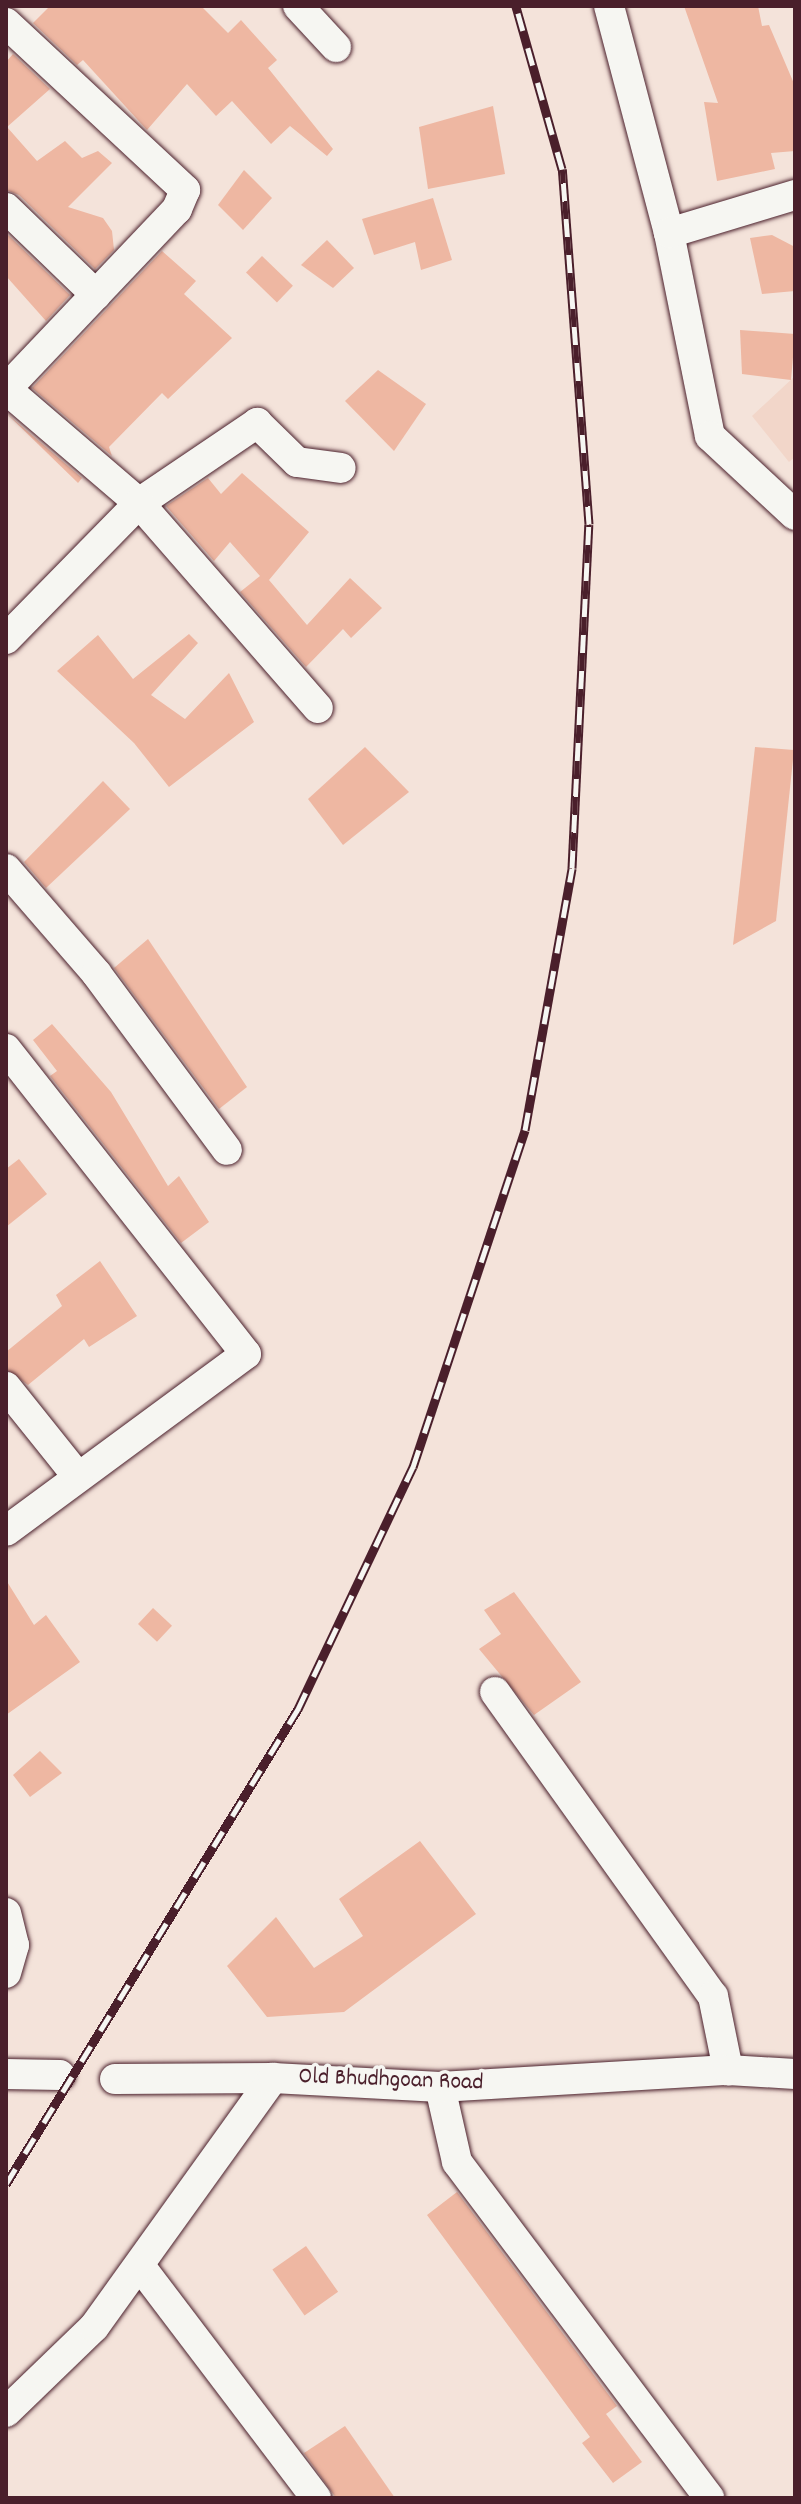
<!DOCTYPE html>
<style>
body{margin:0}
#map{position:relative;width:801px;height:2504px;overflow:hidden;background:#f4e3da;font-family:Dekko,sans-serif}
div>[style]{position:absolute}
.built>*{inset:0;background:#f2d6c9}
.building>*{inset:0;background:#eeb7a2;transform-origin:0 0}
.roads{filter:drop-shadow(0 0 2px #4a1f2b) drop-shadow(0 0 2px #4a1f2b)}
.minor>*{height:30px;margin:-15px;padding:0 15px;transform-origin:15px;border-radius:15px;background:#f6f6f2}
.rail>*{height:9px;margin-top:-4.5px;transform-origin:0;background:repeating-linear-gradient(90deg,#f6f6f2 0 18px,#4a1f2b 0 36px);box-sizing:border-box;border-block:2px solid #4a1f2b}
span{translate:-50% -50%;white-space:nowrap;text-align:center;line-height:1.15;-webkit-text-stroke:7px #f6f6f2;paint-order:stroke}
.street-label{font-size:24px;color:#4a1f2b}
.frame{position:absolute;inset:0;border:8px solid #4a1f2b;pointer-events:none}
</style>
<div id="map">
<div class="built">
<i style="clip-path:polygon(795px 376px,795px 457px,789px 462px,752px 416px)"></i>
</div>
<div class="building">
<i style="clip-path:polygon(50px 6px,201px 6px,228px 33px,241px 20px,277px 60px,268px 68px,333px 149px,327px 156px,290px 126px,271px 144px,232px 101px,216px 116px,187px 84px,147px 130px,83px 60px,77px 65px,33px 23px)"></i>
<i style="clip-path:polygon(684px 6px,758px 6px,762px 26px,769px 25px,795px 86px,795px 151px,771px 153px,775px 169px,717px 181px,704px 102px,718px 103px)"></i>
<i style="clip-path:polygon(13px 54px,50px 89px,7px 127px,37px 161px,65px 141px,82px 158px,98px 151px,112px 163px,68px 207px,103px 218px,112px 231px,114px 250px,95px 269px,19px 195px,6px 190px,6px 62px)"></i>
<i style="clip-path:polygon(493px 106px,505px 174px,428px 189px,419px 127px)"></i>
<i style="clip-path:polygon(244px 170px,272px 198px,243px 230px,218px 205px)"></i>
<i style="clip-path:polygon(433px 198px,452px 260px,421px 270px,415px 242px,374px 255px,362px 219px)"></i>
<i style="clip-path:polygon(6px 233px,70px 295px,46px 321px,6px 276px)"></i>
<i style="clip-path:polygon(772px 235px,795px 247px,795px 291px,762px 294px,750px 238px)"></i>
<i style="clip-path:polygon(327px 240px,354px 268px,333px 288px,301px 265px)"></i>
<i style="clip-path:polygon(162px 251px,196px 281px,184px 294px,232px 338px,168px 399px,162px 393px,109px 447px,112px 456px,32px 388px)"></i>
<i style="left:262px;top:256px;width:43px;height:23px;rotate:44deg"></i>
<i style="clip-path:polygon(740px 330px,795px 334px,791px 380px,742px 374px)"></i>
<i style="clip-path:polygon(378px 370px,426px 404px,394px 451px,345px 401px)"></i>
<i style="clip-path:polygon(6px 413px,82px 478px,78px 483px)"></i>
<i style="clip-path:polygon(242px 473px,309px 532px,269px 580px,307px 625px,350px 578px,382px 608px,351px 638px,343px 629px,306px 667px,240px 592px,260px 576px,230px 542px,214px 561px,166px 506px,208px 478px,221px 494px)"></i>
<i style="clip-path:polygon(189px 634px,198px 643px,151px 695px,185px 719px,229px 673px,254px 722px,169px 787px,134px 743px,57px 671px,98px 635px,133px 679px)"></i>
<i style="clip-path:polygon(365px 747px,409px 792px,343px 845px,308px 799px)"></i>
<i style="clip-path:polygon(755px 747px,794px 750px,776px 921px,733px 945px)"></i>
<i style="clip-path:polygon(103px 781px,130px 809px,46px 888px,24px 862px)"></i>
<i style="clip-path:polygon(148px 939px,247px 1087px,219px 1109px,114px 968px)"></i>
<i style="clip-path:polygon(52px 1024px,111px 1092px,168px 1186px,179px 1176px,209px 1222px,181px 1243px,50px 1076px,57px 1071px,33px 1040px)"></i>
<i style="clip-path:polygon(19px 1159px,47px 1194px,6px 1227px,6px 1169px)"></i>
<i style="clip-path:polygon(100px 1261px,137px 1316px,89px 1347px,84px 1339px,28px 1385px,6px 1369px,6px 1352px,62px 1306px,56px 1295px)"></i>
<i style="clip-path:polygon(6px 1580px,34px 1625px,46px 1615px,80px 1662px,6px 1715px)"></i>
<i style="clip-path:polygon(514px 1592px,581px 1682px,534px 1715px,479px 1649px,501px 1634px,484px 1610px)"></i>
<i style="left:153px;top:1608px;width:26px;height:22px;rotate:43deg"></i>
<i style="clip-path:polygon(40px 1751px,62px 1773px,30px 1797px,13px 1775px)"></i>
<i style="clip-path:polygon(420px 1841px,476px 1914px,344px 2012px,267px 2017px,227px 1966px,276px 1917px,314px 1968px,363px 1936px,339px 1899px)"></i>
<i style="clip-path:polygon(457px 2192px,617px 2406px,606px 2414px,642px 2462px,613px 2483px,582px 2443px,590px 2437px,427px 2215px)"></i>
<i style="left:306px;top:2246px;width:56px;height:41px;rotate:55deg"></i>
<i style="clip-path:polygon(345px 2426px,395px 2498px,336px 2498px,304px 2453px)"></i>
</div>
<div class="roads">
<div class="minor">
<i style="left:298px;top:6px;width:56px;rotate:47.2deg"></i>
<i style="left:609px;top:6px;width:235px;rotate:75.2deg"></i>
<i style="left:669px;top:233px;width:207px;rotate:78.6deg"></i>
<i style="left:710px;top:436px;width:116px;rotate:42.9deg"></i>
<i style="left:6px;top:23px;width:245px;rotate:43deg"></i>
<i style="left:185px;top:190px;width:21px;rotate:113deg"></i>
<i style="left:177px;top:209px;width:248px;rotate:133.5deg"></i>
<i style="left:6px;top:389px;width:175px;rotate:40.6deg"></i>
<i style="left:139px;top:503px;width:143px;rotate:-34.1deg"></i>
<i style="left:257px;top:423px;width:56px;rotate:44.3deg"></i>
<i style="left:297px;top:462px;width:44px;rotate:7.8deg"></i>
<i style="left:6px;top:208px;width:125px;rotate:44deg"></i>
<i style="left:669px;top:233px;width:132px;rotate:-16.8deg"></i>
<i style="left:6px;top:639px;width:190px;rotate:-45.6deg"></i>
<i style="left:139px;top:503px;width:272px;rotate:48.9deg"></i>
<i style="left:6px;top:869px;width:138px;rotate:49.1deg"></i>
<i style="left:96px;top:973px;width:220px;rotate:53.5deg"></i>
<i style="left:6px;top:1049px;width:388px;rotate:51.8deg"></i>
<i style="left:246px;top:1354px;width:298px;rotate:143.6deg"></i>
<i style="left:6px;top:1387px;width:115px;rotate:51.3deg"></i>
<i style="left:495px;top:1692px;width:374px;rotate:54.4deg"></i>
<i style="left:713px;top:1996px;width:76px;rotate:78.5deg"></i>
<i style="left:6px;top:1913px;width:33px;rotate:76deg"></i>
<i style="left:14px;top:1945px;width:29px;rotate:106deg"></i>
<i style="left:6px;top:2074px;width:54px;rotate:1.1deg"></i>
<i style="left:115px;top:2079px;width:158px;rotate:-0.4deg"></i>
<i style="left:440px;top:2087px;width:77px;rotate:77.2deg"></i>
<i style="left:457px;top:2162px;width:420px;rotate:53.1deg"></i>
<i style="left:140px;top:2266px;width:291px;rotate:52.8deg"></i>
<i style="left:6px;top:2412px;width:122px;rotate:-44deg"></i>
<i style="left:94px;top:2327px;width:307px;rotate:-54.3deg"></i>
<i style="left:273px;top:2078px;width:167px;rotate:3.1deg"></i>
<i style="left:440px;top:2087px;width:289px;rotate:-3.4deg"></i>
<i style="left:728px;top:2070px;width:67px;rotate:3.4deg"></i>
</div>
</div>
<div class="rail">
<i style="left:6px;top:2184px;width:558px;rotate:-58.42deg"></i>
<i style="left:298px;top:1709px;width:268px;rotate:-64.6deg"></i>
<i style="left:413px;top:1467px;width:355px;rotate:-71.6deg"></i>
<i style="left:525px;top:1130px;width:266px;rotate:-79.8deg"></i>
<i style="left:572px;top:868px;width:344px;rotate:-87.2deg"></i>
<i style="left:589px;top:524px;width:356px;rotate:-94.3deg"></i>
<i style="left:562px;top:169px;width:169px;rotate:-105.8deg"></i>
</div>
<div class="street-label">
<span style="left:391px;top:2081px;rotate:2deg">Old Bhudhgoan Road</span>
</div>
<div class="frame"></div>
</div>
